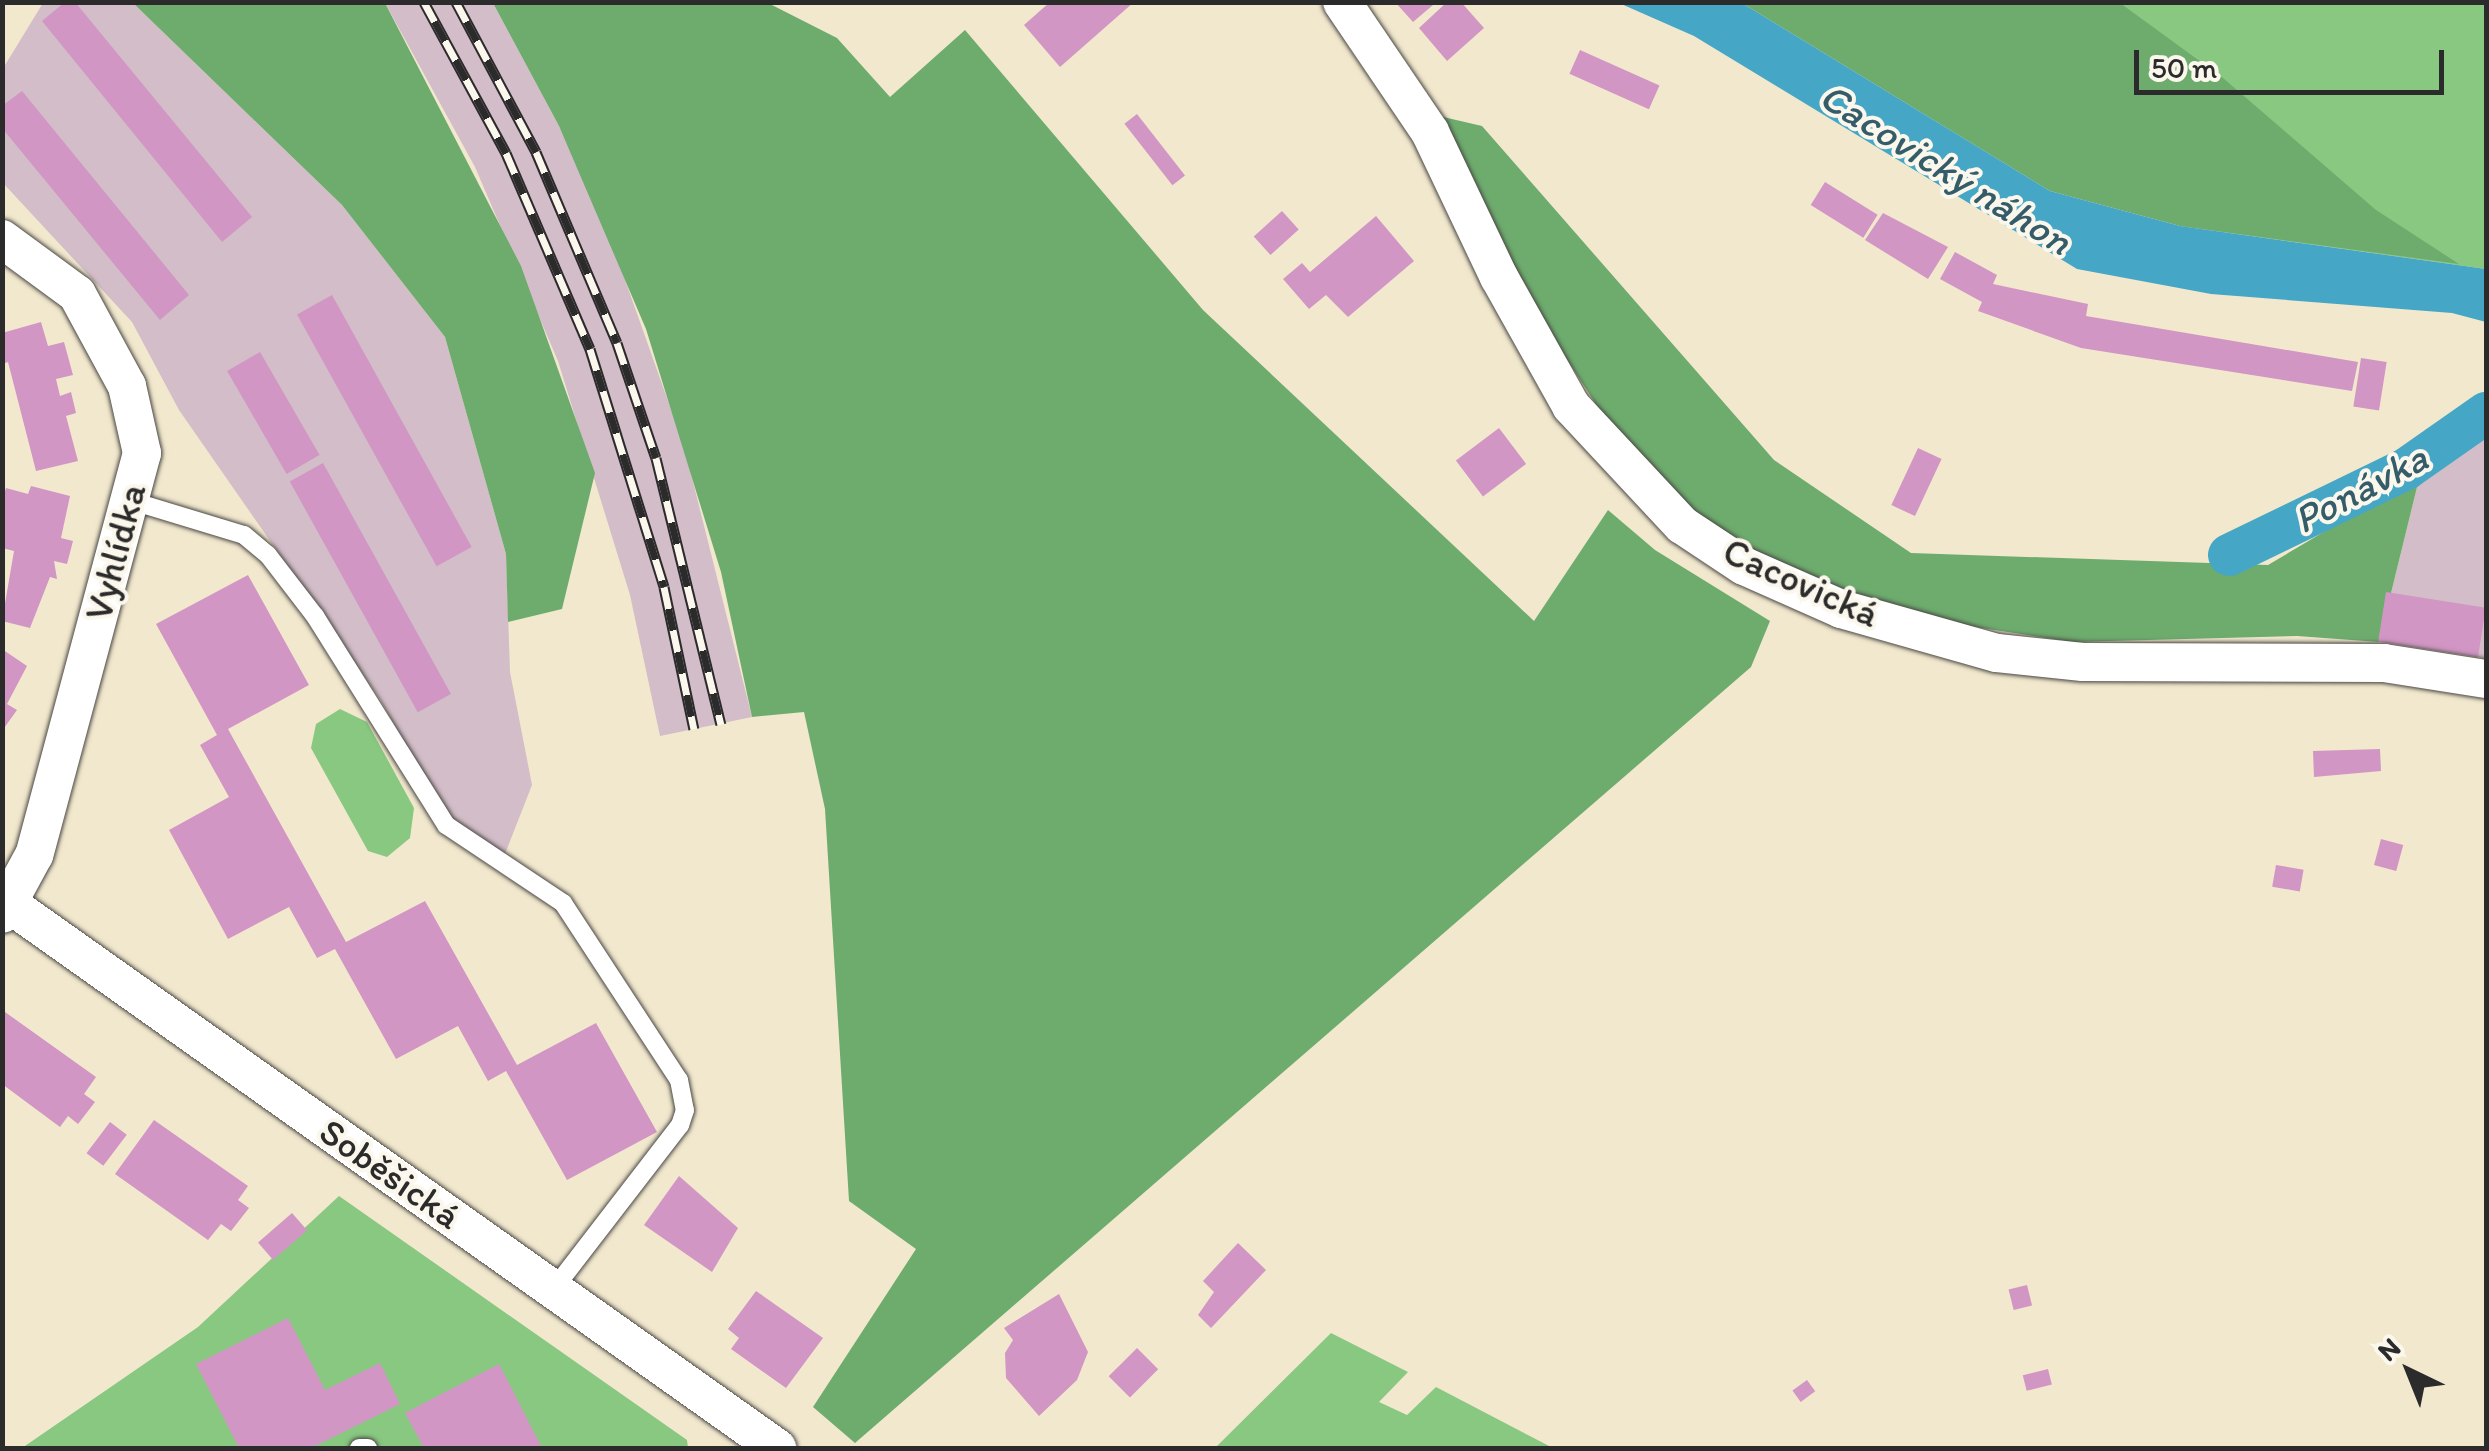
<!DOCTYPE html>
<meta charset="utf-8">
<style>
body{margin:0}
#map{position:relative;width:2489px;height:1451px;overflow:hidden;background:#f2e8ce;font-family:Itim,sans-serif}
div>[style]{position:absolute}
.industrial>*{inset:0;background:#d2bdc8}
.green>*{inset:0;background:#88c880}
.forest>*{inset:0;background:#6eac6e}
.water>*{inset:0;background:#45a7c5}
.canal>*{height:42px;margin:-21px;padding:0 21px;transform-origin:21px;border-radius:21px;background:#45a7c5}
.building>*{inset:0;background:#d196c4;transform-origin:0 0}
.roads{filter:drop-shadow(0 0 2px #494743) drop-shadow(0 0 2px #494743)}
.lane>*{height:18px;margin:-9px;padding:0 9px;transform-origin:9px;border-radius:9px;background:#fff}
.street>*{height:38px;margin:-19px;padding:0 19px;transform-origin:19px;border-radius:19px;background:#fff}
.rail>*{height:11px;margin-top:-5.5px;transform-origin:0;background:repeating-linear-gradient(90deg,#fbf7ec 0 22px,#2b2b2b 0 44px);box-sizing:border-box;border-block:2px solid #2b2b2b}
span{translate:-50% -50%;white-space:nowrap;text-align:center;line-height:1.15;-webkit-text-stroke:8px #fbf7ec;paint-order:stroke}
.street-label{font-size:38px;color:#2b2b2b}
.water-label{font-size:40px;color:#355d69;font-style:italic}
.frame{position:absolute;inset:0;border:5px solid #2b2b2b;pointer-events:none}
.north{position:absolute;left:2359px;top:1321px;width:100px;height:100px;-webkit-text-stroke:8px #fbf7ec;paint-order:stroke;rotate:317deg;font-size:28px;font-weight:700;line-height:40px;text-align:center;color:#2b2b2b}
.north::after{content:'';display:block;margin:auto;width:35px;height:45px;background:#2b2b2b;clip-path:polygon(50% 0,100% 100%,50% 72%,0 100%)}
.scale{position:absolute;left:2134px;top:50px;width:310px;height:45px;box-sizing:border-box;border:5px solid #2b2b2b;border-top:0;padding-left:12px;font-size:30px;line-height:35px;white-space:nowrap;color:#2b2b2b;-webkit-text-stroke:8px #fbf7ec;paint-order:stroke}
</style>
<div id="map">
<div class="industrial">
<i style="clip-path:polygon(43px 3px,133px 3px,342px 205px,445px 337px,506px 554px,510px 672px,532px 785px,505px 854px,444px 815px,380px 699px,179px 410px,132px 322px,3px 183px,2px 70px)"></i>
<i style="clip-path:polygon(385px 3px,493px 3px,559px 126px,607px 229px,684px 446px,752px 717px,660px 736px,630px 595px,558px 361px,475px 167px)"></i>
<i style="clip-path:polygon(2486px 431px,2486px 658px,2379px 642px,2420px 475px)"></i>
</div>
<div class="green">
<i style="clip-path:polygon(1742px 3px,2486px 3px,2486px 269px,2180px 226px)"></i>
<i style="clip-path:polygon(340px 709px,367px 722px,414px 808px,410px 838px,387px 857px,368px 851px,311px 748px,316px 724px)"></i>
<i style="clip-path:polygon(339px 1196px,687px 1440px,688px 1448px,22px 1448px,198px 1327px)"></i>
<i style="clip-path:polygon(1331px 1333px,1408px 1372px,1379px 1402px,1407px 1415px,1436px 1387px,1553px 1448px,1215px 1448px)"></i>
</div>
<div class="forest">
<i style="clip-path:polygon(133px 3px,385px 3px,521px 266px,595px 473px,562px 609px,508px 622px,506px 554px,445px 337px,342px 205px)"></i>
<i style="clip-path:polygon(493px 3px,768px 3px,837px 38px,890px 97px,965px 30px,1203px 310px,1534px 621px,1608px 510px,1655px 550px,1770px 621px,1751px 667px,855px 1443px,813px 1407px,916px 1249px,849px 1201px,825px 809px,804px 712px,752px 717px,721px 572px,646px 329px,559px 126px)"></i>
<i style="clip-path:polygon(1742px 3px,2120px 3px,2223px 78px,2376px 210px,2459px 264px,2180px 226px,2050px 191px)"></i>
<i style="clip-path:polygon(1439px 116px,1482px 126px,1774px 460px,1911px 553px,2268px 565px,2420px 475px,2379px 642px,2297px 636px,2073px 642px,1916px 618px,1771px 563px,1703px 524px,1635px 464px,1512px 275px)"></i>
</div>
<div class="water">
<i style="clip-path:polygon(1619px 3px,1742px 3px,2050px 191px,2180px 226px,2486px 269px,2486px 322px,2452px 313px,2211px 294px,2077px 269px,1694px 36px)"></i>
</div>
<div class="canal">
<i style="left:2229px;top:555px;width:197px;rotate:-25.9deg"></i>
<i style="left:2406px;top:469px;width:98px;rotate:-35deg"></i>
</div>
<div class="building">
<i style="clip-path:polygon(65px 2px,75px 2px,252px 217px,222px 242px,42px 21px)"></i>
<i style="clip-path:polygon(1050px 2px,1134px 2px,1060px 67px,1024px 25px)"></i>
<i style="clip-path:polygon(1395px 2px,1430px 2px,1433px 5px,1413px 22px)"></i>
<i style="clip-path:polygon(1447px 2px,1461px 2px,1484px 28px,1447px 61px,1419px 28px)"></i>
<i style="left:1580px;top:50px;width:87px;height:26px;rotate:24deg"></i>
<i style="clip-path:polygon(22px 91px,189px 295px,160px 320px,2px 128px,2px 106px)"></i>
<i style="left:1137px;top:114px;width:78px;height:16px;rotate:52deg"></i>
<i style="left:1825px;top:182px;width:62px;height:27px;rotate:32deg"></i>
<i style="left:1282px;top:211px;width:25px;height:38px;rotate:48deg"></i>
<i style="clip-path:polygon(1883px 213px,1948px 247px,1928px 279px,1865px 240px)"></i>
<i style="clip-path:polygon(1376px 216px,1414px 261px,1348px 317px,1326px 295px,1309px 309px,1283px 279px,1302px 263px,1310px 272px)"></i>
<i style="clip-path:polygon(1955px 252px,1997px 275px,1993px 284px,2088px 304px,2086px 316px,2358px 362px,2352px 391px,2081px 348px,1978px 311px,1982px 302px,1940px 279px)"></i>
<i style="left:332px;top:295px;width:288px;height:40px;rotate:61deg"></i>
<i style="clip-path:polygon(41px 322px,48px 346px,64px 342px,73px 375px,56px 379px,60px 396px,71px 392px,76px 413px,66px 416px,78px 461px,36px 471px,8px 362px,2px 364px,2px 333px)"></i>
<i style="left:260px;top:352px;width:119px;height:38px;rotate:60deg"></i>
<i style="left:2361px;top:358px;width:26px;height:49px;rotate:9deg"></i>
<i style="left:1499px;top:428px;width:45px;height:54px;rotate:53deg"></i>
<i style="left:1918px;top:448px;width:26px;height:63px;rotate:25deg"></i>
<i style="left:323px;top:463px;width:264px;height:38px;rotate:61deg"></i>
<i style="clip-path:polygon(31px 486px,70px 496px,61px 538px,73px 541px,67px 564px,54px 561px,57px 579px,50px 577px,30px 628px,2px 621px,14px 551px,2px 548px,2px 501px,6px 488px,28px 494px)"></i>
<i style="clip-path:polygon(248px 575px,309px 685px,228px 729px,346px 942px,425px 901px,517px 1065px,596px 1023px,657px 1132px,567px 1180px,506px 1071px,488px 1081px,458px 1026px,396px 1059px,335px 949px,317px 958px,289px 907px,228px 939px,169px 830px,229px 797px,200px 745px,217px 735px,156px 624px)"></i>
<i style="left:2386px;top:592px;width:101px;height:50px;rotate:9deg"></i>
<i style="clip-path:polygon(2px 649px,27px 666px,7px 704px,17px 710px,2px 731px)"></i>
<i style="clip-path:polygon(2380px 749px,2381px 771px,2314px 777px,2313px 751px)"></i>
<i style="left:2381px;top:839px;width:23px;height:27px;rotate:15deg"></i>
<i style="left:2276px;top:865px;width:28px;height:22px;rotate:10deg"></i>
<i style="clip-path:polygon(5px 1012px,96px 1077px,84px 1094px,95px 1102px,78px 1124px,68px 1116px,60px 1127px,2px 1084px)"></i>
<i style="clip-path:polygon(154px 1120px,248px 1186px,238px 1200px,249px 1208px,231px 1231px,221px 1224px,208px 1240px,115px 1174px)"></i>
<i style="left:110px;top:1122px;width:21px;height:39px;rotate:37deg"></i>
<i style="clip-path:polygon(679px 1176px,738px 1228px,712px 1272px,644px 1225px)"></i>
<i style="left:292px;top:1213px;width:23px;height:45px;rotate:49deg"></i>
<i style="clip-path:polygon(1238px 1243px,1266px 1270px,1211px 1328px,1198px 1315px,1214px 1292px,1203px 1281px)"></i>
<i style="left:2027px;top:1285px;width:21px;height:19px;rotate:76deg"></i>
<i style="clip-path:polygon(756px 1291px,823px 1338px,786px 1388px,731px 1349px,739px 1338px,728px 1329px)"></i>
<i style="clip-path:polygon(1059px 1294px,1088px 1352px,1077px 1380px,1039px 1416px,1006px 1378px,1005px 1353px,1013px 1340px,1004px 1328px)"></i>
<i style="clip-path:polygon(288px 1318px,325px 1390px,380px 1363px,400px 1404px,311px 1448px,239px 1448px,196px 1364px)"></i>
<i style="left:1137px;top:1348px;width:30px;height:40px;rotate:45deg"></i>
<i style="clip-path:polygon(499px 1364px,542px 1448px,424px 1448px,405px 1413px)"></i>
<i style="left:2048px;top:1369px;width:16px;height:26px;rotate:76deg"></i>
<i style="left:1807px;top:1380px;width:14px;height:18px;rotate:54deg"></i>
</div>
<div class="roads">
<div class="lane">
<i style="left:132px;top:501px;width:117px;rotate:16.9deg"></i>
<i style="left:244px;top:535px;width:31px;rotate:40deg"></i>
<i style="left:268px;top:555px;width:77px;rotate:52.4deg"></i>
<i style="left:315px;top:616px;width:247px;rotate:57.9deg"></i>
<i style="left:446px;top:825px;width:141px;rotate:33.7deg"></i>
<i style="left:563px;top:903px;width:212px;rotate:56.8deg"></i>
<i style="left:679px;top:1080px;width:31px;rotate:79deg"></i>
<i style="left:685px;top:1110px;width:16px;rotate:108deg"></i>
<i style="left:680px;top:1125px;width:208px;rotate:127.6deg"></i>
<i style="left:359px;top:1448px;width:9px"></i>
</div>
<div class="street">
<i style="left:1342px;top:2px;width:157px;rotate:55.9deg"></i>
<i style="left:1430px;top:132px;width:161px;rotate:64.6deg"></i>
<i style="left:1499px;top:277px;width:148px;rotate:60.8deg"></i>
<i style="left:1571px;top:406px;width:163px;rotate:47deg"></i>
<i style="left:1682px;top:525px;width:74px;rotate:33.5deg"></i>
<i style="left:1744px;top:566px;width:106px;rotate:23.9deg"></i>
<i style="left:1841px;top:609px;width:162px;rotate:15.8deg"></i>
<i style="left:1997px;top:653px;width:86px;rotate:6deg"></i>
<i style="left:2083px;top:662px;width:301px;rotate:0.2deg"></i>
<i style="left:2384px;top:663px;width:103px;rotate:8.9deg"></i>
<i style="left:2px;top:239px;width:93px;rotate:36.3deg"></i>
<i style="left:77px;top:294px;width:105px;rotate:61.5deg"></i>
<i style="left:127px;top:386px;width:69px;rotate:77.4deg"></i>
<i style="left:142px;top:453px;width:416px;rotate:105deg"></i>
<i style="left:34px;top:855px;width:67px;rotate:118.5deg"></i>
<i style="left:2px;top:899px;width:950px;rotate:35.31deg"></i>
</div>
</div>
<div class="rail">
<i style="left:424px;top:2px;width:172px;rotate:61.5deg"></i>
<i style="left:506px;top:153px;width:213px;rotate:66.8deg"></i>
<i style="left:590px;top:349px;width:249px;rotate:72.7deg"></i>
<i style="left:664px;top:587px;width:145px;rotate:78.1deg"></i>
<i style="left:456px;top:2px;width:170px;rotate:61.9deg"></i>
<i style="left:536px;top:152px;width:207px;rotate:67deg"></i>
<i style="left:617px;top:343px;width:121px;rotate:71.3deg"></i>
<i style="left:656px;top:458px;width:274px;rotate:76.3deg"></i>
</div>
<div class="street-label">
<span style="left:116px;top:552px;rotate:-75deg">Vyhlídka</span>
<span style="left:1801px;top:583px;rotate:24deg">Cacovická</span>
<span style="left:390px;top:1174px;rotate:35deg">Soběšická</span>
</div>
<div class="water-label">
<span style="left:1946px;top:168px;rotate:32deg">Cacovický náhon</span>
<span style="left:2360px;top:488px;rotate:-28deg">Ponávka</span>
</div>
<div class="frame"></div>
<div class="north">N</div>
<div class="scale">50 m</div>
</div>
